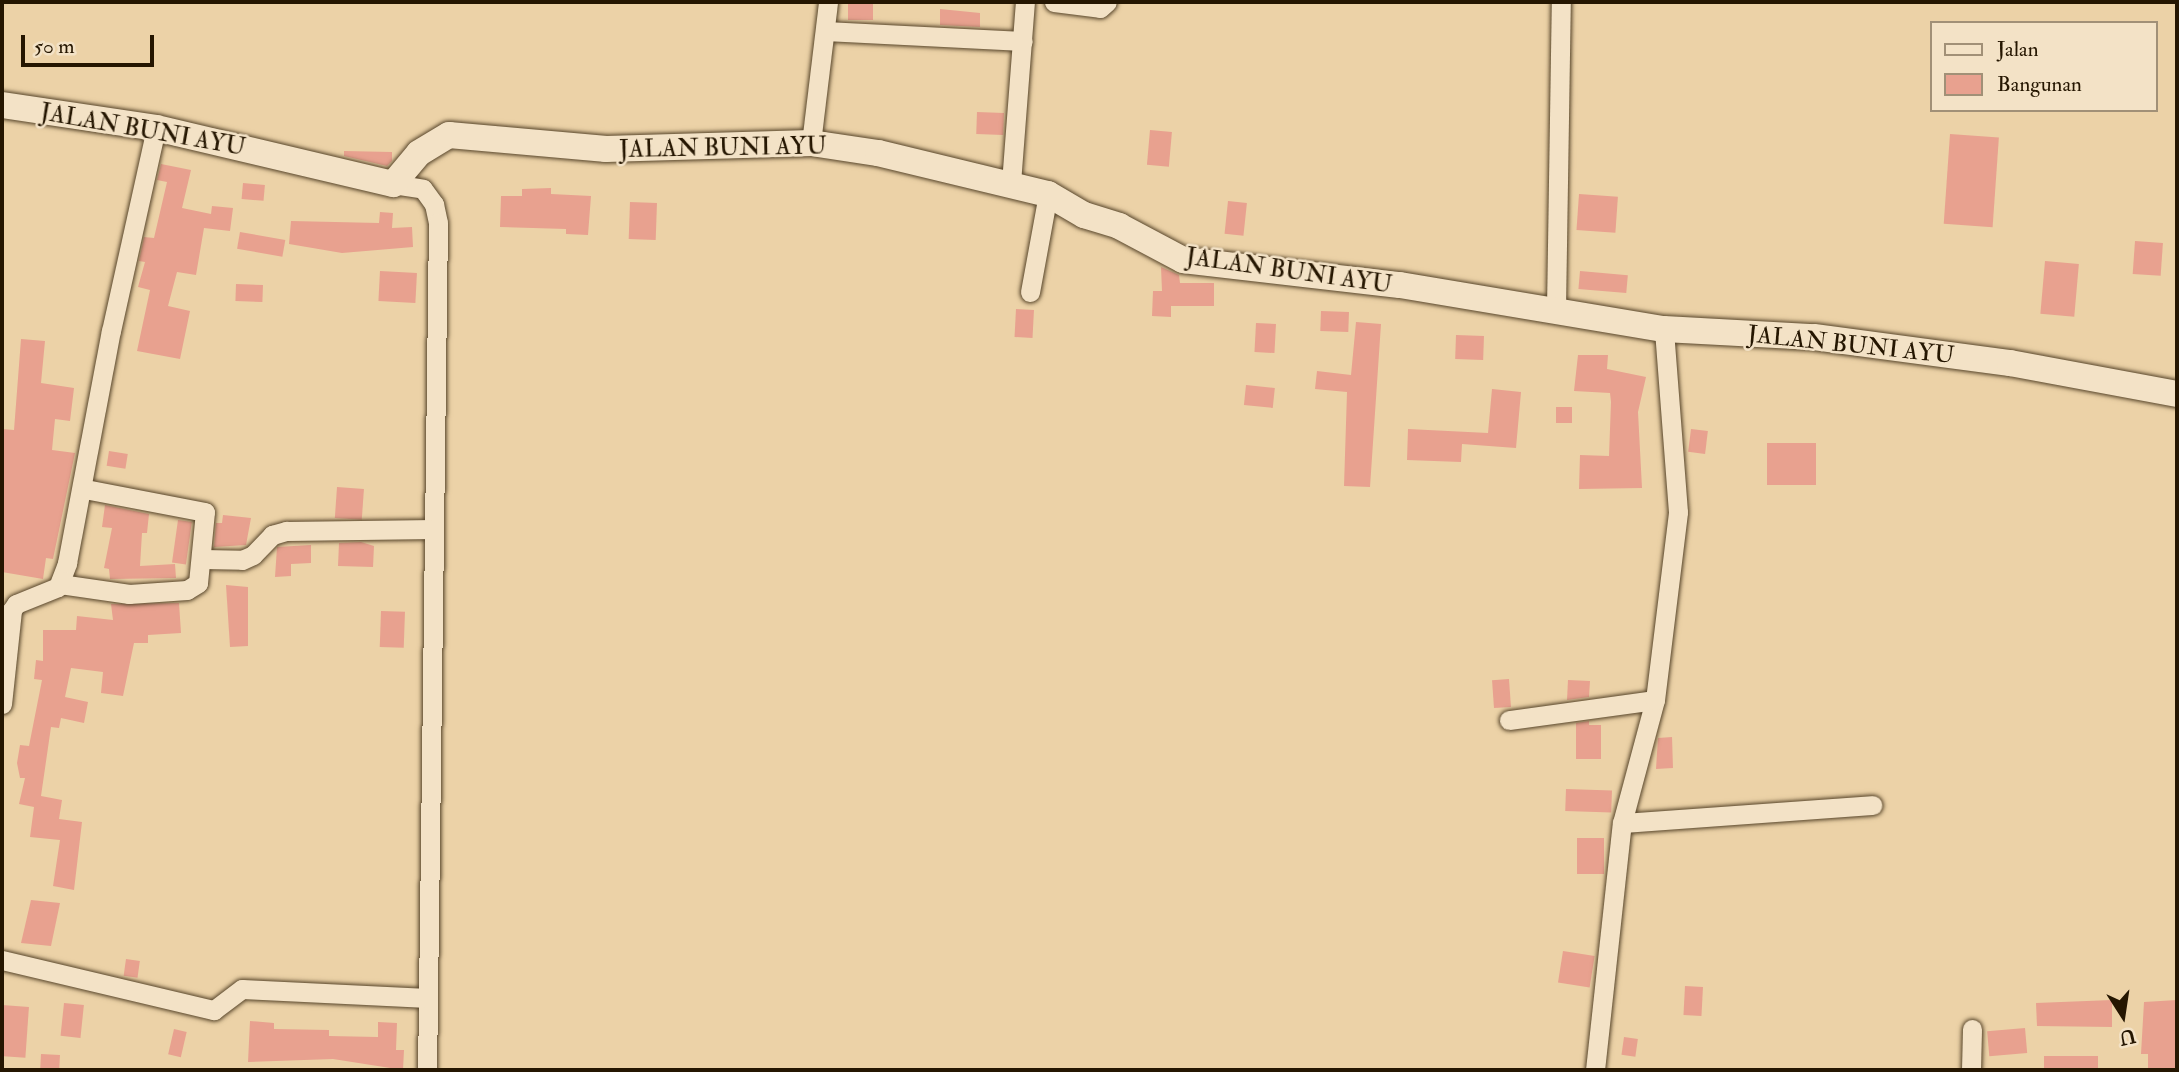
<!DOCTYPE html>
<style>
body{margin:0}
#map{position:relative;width:2179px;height:1072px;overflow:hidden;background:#ecd2a7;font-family:"IM FELL Double Pica",serif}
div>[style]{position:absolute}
.building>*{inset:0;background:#e8a18f;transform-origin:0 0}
.roads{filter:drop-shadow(0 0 2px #57452a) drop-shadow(0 0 2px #57452a)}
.minor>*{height:19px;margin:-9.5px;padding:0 9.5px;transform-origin:9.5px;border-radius:9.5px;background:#f3e2c6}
.secondary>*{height:26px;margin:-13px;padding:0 13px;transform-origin:13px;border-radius:13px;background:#f3e2c6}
span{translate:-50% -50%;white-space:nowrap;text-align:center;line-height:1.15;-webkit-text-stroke:5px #f3e2c6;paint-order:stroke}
.street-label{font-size:24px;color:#251601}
.frame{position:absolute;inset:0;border:4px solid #251601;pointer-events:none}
.legend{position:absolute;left:1930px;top:21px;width:228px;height:91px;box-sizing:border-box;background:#f3e2c6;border:2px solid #a19077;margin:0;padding:9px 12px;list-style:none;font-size:21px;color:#251601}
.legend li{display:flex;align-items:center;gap:14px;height:35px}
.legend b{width:35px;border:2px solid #a19077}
.north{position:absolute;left:2088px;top:981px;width:70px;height:70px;-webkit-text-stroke:5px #f3e2c6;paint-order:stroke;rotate:168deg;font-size:19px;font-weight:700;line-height:28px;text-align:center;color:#251601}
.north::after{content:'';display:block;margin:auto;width:24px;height:32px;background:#251601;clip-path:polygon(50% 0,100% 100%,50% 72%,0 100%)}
.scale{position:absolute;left:21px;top:35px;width:133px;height:32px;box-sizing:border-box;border:4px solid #251601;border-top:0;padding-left:9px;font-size:21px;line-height:24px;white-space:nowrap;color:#251601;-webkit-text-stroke:5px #f3e2c6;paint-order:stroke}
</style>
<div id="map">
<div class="building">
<i style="left:848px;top:2px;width:25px;height:18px"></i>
<i style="clip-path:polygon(940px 9px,980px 13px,980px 27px,940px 25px)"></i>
<i style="left:977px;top:112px;width:27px;height:22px;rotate:2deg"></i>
<i style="left:1150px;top:130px;width:22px;height:35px;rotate:5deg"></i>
<i style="left:1950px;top:134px;width:49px;height:90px;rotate:4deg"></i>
<i style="clip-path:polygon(344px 151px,392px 152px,392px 161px,387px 166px,344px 156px)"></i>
<i style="clip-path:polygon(161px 164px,191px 170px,182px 208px,211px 214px,212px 206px,233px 208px,230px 231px,204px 228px,196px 275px,177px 272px,168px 306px,190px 311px,180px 359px,137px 351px,150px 290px,138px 287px,145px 262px,139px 261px,144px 237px,154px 238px,167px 182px,157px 180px)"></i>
<i style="left:243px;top:183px;width:22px;height:16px;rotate:5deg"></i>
<i style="clip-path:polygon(551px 188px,551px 194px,591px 196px,588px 235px,566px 234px,566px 229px,500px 227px,501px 196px,522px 196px,522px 189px)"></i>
<i style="left:1579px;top:194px;width:39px;height:36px;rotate:4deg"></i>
<i style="left:1228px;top:201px;width:19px;height:33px;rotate:6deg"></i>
<i style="left:630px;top:202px;width:27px;height:37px;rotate:2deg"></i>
<i style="clip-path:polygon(380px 212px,393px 213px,392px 228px,412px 227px,413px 247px,342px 253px,289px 244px,291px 221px,379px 223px)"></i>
<i style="left:240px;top:232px;width:46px;height:17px;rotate:10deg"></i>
<i style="left:2135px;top:241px;width:28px;height:33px;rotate:4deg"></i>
<i style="left:2045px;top:261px;width:34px;height:53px;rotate:5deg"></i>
<i style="clip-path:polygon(1161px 267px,1179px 275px,1180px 283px,1214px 283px,1214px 306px,1171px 306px,1171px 317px,1152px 316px,1153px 291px,1162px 291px)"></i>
<i style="left:380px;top:271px;width:37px;height:30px;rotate:3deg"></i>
<i style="left:1580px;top:271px;width:48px;height:18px;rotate:5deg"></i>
<i style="left:236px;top:284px;width:27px;height:17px;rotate:2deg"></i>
<i style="left:1016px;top:309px;width:18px;height:28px;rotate:3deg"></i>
<i style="left:1321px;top:311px;width:28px;height:20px;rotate:2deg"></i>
<i style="clip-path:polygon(1356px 322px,1381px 324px,1370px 487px,1344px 486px,1347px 392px,1315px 389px,1317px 371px,1351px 375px)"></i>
<i style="left:1256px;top:323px;width:20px;height:29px;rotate:3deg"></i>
<i style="left:1456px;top:335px;width:28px;height:24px;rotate:2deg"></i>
<i style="clip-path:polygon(21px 339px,45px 341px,41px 383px,74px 388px,70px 421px,55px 419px,52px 450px,75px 453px,53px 559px,46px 558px,43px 579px,2px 572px,2px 429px,14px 430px)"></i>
<i style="clip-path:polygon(1578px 355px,1608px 355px,1607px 369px,1646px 377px,1638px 412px,1642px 488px,1579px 489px,1580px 455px,1609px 456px,1611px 402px,1610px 393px,1574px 391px)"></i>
<i style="left:1246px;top:385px;width:29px;height:20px;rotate:6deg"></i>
<i style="clip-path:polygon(1492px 389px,1521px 392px,1516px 448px,1462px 444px,1461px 462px,1407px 460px,1408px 429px,1488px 433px)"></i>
<i style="left:1556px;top:407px;width:16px;height:16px"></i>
<i style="left:1691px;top:429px;width:17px;height:23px;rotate:7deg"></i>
<i style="left:1767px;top:443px;width:49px;height:42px"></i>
<i style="left:109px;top:451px;width:19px;height:15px;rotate:9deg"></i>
<i style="left:337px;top:487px;width:27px;height:31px;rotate:4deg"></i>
<i style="clip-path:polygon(105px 505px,149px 514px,147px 533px,142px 533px,140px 566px,175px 564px,176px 578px,110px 579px,109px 569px,104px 568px,112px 528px,102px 527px)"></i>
<i style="clip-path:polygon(223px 515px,251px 518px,246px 545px,214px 547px,216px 523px,222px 523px)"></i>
<i style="left:178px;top:520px;width:14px;height:43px;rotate:8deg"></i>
<i style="clip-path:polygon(361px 542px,374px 546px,373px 567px,338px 566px,339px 543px)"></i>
<i style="clip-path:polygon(311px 545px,311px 563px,291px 564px,291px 576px,275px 577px,277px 547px)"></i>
<i style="clip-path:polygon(226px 585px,248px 587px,248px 646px,230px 647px)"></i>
<i style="clip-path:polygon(179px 603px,181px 633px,148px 635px,148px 643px,134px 643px,123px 696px,101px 693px,103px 672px,71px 668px,65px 697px,88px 702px,84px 723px,61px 718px,59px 728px,51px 727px,41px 796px,62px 800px,59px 819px,82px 822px,74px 890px,53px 886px,60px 840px,30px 837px,34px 807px,19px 804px,25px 778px,20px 778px,17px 763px,20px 745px,29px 746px,42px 680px,34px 679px,36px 660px,43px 661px,43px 630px,76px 630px,77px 616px,113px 620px,111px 604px)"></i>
<i style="left:381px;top:611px;width:24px;height:36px;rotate:2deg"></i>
<i style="left:1509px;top:679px;width:28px;height:17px;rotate:86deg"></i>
<i style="clip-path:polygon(1568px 680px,1590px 681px,1589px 697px,1567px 700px)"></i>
<i style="clip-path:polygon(1589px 721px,1589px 725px,1601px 725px,1601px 759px,1576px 759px,1576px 723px)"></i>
<i style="clip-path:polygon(1672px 737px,1673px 768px,1656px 769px,1658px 738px)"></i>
<i style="left:1566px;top:789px;width:46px;height:22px;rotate:2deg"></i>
<i style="left:1577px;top:838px;width:27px;height:36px"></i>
<i style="clip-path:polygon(31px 900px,60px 903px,51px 946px,21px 943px)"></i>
<i style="left:1563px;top:951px;width:32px;height:32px;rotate:9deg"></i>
<i style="left:126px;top:959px;width:14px;height:17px;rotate:8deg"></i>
<i style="left:1685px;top:986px;width:18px;height:29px;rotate:3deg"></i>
<i style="clip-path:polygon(2112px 1000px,2112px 1027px,2037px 1026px,2036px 1003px)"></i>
<i style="clip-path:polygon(2177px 1000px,2177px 1070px,2148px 1070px,2148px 1054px,2141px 1054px,2144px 1002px)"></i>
<i style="left:64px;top:1003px;width:20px;height:33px;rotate:6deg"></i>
<i style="left:2px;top:1005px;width:27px;height:51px;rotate:4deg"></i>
<i style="clip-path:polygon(250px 1021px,274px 1023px,274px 1029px,329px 1030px,329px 1036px,378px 1037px,378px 1022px,397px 1023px,396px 1050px,404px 1050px,403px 1070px,333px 1059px,248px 1062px)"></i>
<i style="left:2025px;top:1028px;width:25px;height:38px;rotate:85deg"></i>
<i style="left:174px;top:1029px;width:13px;height:26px;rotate:13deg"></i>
<i style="left:1624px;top:1037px;width:14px;height:18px;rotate:8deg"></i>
<i style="left:41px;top:1054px;width:19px;height:16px;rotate:3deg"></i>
<i style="left:2098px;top:1056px;width:14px;height:54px;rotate:90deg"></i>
</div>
<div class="roads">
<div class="minor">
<i style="left:1054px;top:2px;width:46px;rotate:7.4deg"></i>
<i style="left:1100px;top:8px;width:9px;rotate:-41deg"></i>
<i style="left:825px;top:31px;width:198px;rotate:2.9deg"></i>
<i style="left:811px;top:143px;width:142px;rotate:-83.1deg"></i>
<i style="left:1011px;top:183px;width:182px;rotate:-85.6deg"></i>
<i style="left:393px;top:184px;width:30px;rotate:9deg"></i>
<i style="left:423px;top:189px;width:19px;rotate:54deg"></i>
<i style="left:434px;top:204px;width:19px;rotate:78deg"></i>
<i style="left:438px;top:223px;width:847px;rotate:90.74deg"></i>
<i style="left:1030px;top:292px;width:100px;rotate:-79.6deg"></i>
<i style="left:1556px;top:309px;width:307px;rotate:-89.1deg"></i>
<i style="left:203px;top:559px;width:39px;rotate:1deg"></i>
<i style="left:242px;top:560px;width:12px;rotate:-24deg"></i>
<i style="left:253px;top:555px;width:28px;rotate:-46deg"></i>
<i style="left:272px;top:535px;width:15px;rotate:-16deg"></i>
<i style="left:286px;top:531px;width:148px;rotate:-0.8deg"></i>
<i style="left:60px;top:584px;width:70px;rotate:8.2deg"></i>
<i style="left:129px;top:594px;width:58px;rotate:-3.9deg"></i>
<i style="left:187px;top:590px;width:13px;rotate:-32deg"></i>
<i style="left:198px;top:583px;width:71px;rotate:-84.4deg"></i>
<i style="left:205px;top:512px;width:123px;rotate:-169.2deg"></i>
<i style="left:2px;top:704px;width:95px;rotate:-83.9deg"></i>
<i style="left:12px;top:610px;width:7px;rotate:-56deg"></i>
<i style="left:16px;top:604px;width:45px;rotate:-22deg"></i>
<i style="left:58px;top:587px;width:26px;rotate:-69deg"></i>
<i style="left:67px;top:563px;width:236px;rotate:-79.3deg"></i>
<i style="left:111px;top:331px;width:208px;rotate:-77.5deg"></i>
<i style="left:1509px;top:720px;width:147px;rotate:-7.8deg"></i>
<i style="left:1622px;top:823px;width:251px;rotate:-4.1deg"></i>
<i style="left:2px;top:960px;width:218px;rotate:13.3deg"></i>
<i style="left:214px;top:1010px;width:35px;rotate:-37deg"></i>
<i style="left:242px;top:989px;width:186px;rotate:2.8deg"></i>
<i style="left:1595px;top:1070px;width:248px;rotate:-83.8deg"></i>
<i style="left:1622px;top:823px;width:127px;rotate:-75deg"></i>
<i style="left:1655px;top:700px;width:189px;rotate:-83deg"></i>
<i style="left:1678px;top:512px;width:184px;rotate:-94.4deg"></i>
<i style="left:1971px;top:1070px;width:41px;rotate:-88.6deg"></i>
</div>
<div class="secondary">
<i style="left:2px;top:105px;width:156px;rotate:8.5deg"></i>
<i style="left:156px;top:128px;width:244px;rotate:13.3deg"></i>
<i style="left:393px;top:184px;width:40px;rotate:-50deg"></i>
<i style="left:419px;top:153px;width:35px;rotate:-31deg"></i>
<i style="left:449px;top:135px;width:158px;rotate:5.1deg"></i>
<i style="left:606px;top:149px;width:205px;rotate:-1.7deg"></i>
<i style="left:811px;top:143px;width:68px;rotate:8.5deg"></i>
<i style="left:878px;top:153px;width:175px;rotate:13.6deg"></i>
<i style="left:1048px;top:194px;width:42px;rotate:30.3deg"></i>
<i style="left:1084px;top:215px;width:37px;rotate:17deg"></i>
<i style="left:1119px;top:226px;width:72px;rotate:28deg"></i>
<i style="left:1183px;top:260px;width:218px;rotate:6.6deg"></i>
<i style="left:1400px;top:285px;width:268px;rotate:9.5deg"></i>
<i style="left:1664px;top:329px;width:150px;rotate:3.1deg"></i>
<i style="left:1814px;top:337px;width:198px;rotate:7.6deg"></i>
<i style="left:2010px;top:363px;width:170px;rotate:10.5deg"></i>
</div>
</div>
<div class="street-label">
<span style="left:143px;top:130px;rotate:10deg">JALAN BUNI AYU</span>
<span style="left:723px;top:148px;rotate:-1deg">JALAN BUNI AYU</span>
<span style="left:1289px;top:271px;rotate:8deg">JALAN BUNI AYU</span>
<span style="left:1851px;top:345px;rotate:6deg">JALAN BUNI AYU</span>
</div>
<div class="frame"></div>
<ul class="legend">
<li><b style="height:9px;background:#f3e2c6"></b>Jalan</li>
<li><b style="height:19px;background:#e8a18f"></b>Bangunan</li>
</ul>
<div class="north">U</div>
<div class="scale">50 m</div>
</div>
